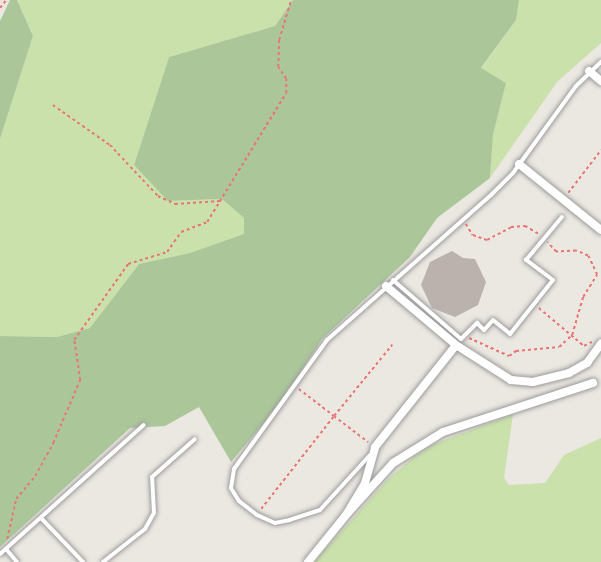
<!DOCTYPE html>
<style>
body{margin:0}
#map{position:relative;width:601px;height:562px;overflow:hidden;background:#ebe7e1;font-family:"Nunito Sans",sans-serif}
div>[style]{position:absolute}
.grass>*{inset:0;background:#cbe1ac}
.forest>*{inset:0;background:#abc79a}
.building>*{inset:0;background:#bbb2ae}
.path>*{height:1.5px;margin-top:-0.75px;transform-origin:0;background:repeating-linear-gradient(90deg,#ea7474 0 3px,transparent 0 6px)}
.roads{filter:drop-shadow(0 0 2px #9c9c9c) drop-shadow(0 0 2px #9c9c9c)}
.lane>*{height:4px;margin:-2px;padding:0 2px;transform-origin:2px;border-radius:2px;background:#fff}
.street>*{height:8px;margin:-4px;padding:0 4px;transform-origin:4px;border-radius:4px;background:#fff}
span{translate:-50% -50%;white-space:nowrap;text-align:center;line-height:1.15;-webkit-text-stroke:4.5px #fff;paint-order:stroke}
</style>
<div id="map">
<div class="grass">
<i style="clip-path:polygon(17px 0,293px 0,276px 26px,169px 57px,134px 165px,169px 201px,222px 199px,244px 218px,244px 235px,190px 253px,139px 264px,91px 328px,57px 337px,0 336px,0 139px,33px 36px)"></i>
<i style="clip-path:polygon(519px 0,601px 0,601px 43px,557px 82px,490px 178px,493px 135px,506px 83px,481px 69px,516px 20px)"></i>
<i style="clip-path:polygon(513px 414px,504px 478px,509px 485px,545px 483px,564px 455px,601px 438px,601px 562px,314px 562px,388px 479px,415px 456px,434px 444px)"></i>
</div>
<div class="forest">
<i style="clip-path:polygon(10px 0,17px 0,33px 36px,0 139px,0 21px)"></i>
<i style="clip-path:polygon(293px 0,519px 0,516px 20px,481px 68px,506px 83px,493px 135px,490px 178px,437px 218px,410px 257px,322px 339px,281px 402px,231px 462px,199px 407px,165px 426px,130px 428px,0 547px,0 336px,57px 337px,90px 328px,139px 264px,190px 253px,244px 234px,244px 218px,222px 199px,168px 201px,134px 165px,169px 57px,275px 26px)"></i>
</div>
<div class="building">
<i style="clip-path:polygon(452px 251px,463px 258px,475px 259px,486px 282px,478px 305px,455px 317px,432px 308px,421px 285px,430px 262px)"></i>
</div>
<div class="path">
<i style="left:0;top:8px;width:10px;rotate:-53deg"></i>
<i style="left:53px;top:105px;width:70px;rotate:35.1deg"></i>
<i style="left:110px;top:145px;width:70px;rotate:46.7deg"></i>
<i style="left:158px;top:196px;width:19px;rotate:25deg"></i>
<i style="left:175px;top:204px;width:45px;rotate:-3.8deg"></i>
<i style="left:568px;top:193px;width:54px;rotate:-52.5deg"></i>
<i style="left:466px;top:224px;width:13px;rotate:58deg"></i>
<i style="left:473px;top:235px;width:15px;rotate:20deg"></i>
<i style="left:487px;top:240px;width:27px;rotate:-28deg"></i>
<i style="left:511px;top:227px;width:14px;rotate:-4deg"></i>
<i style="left:525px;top:226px;width:16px;rotate:30deg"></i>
<i style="left:539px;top:308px;width:59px;rotate:40.2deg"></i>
<i style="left:584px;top:346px;width:9px;rotate:-27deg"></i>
<i style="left:469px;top:338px;width:44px;rotate:24.2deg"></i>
<i style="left:509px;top:356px;width:9px;rotate:-36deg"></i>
<i style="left:516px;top:351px;width:43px;rotate:-5.3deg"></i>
<i style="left:559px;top:347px;width:18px;rotate:-43deg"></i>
<i style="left:572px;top:335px;width:40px;rotate:-74deg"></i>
<i style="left:583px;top:297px;width:26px;rotate:-58deg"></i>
<i style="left:597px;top:275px;width:21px;rotate:-115deg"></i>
<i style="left:588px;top:256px;width:13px;rotate:-157deg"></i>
<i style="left:576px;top:251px;width:20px;rotate:177deg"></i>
<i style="left:556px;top:252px;width:13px;rotate:-132deg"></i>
<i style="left:299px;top:389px;width:44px;rotate:37.6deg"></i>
<i style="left:334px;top:416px;width:92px;rotate:-50.8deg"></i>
<i style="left:261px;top:509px;width:118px;rotate:-51.9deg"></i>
<i style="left:334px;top:416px;width:43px;rotate:37.4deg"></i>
<i style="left:7px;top:539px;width:41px;rotate:-77.3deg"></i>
<i style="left:16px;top:499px;width:30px;rotate:-50deg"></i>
<i style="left:35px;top:476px;width:38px;rotate:-61deg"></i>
<i style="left:53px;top:443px;width:69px;rotate:-66.8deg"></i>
<i style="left:80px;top:380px;width:40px;rotate:-98.5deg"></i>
<i style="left:74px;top:340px;width:93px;rotate:-54.6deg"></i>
<i style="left:128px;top:264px;width:41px;rotate:-17.1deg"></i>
<i style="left:167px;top:252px;width:24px;rotate:-55deg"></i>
<i style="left:181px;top:232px;width:28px;rotate:-21deg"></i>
<i style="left:207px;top:222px;width:151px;rotate:-58.5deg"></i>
<i style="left:286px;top:93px;width:14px;rotate:-90deg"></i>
<i style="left:286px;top:79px;width:14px;rotate:-124deg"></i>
<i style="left:278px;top:67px;width:27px;rotate:-88deg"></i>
<i style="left:279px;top:40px;width:42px;rotate:-73.3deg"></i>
</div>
<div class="roads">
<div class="lane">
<i style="left:393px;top:280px;width:90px;rotate:40.9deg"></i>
<i style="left:461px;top:339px;width:23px;rotate:-45deg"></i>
<i style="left:477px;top:323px;width:10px;rotate:45deg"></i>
<i style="left:484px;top:330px;width:13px;rotate:-48deg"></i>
<i style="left:493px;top:320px;width:22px;rotate:39deg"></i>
<i style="left:510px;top:334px;width:69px;rotate:-51.5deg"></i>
<i style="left:553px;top:280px;width:34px;rotate:-143deg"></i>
<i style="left:526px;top:260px;width:56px;rotate:-50.1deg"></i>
<i style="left:370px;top:455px;width:74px;rotate:132.3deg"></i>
<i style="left:320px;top:510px;width:32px;rotate:162deg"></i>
<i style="left:290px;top:520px;width:15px;rotate:169deg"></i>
<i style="left:275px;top:523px;width:20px;rotate:-156deg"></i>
<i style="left:257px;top:515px;width:23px;rotate:-142deg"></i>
<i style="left:239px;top:501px;width:15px;rotate:-122deg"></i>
<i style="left:231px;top:488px;width:19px;rotate:-81deg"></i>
<i style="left:234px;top:469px;width:159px;rotate:-54.2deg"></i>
<i style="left:327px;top:340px;width:219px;rotate:-41.5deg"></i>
<i style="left:491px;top:195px;width:31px;rotate:-45deg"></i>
<i style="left:513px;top:173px;width:107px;rotate:-54.1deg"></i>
<i style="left:576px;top:86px;width:35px;rotate:-44deg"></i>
<i style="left:41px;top:518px;width:61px;rotate:46.3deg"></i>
<i style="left:6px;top:549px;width:17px;rotate:50deg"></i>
<i style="left:0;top:554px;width:193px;rotate:-41.9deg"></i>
<i style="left:103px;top:562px;width:53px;rotate:-38.2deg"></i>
<i style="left:145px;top:529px;width:18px;rotate:-61deg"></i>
<i style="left:154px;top:513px;width:36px;rotate:-93deg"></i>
<i style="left:152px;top:477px;width:57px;rotate:-41.5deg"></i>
</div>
<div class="street">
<i style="left:589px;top:71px;width:16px;rotate:40deg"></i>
<i style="left:519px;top:164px;width:105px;rotate:38.8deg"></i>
<i style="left:386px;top:286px;width:92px;rotate:40.1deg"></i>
<i style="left:456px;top:345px;width:65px;rotate:32.5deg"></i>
<i style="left:511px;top:380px;width:22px;rotate:5deg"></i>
<i style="left:533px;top:382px;width:37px;rotate:-14deg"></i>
<i style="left:569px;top:373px;width:21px;rotate:-29deg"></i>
<i style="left:587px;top:363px;width:24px;rotate:-54deg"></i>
<i style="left:346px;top:515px;width:70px;rotate:-47.9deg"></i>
<i style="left:393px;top:463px;width:59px;rotate:-31.8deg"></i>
<i style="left:443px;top:432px;width:158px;rotate:-18.1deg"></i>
<i style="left:308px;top:562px;width:60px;rotate:-51deg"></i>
<i style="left:346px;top:515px;width:37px;rotate:-59deg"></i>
<i style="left:365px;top:483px;width:37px;rotate:-74deg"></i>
<i style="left:375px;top:447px;width:130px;rotate:-51.5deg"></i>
</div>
</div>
</div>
